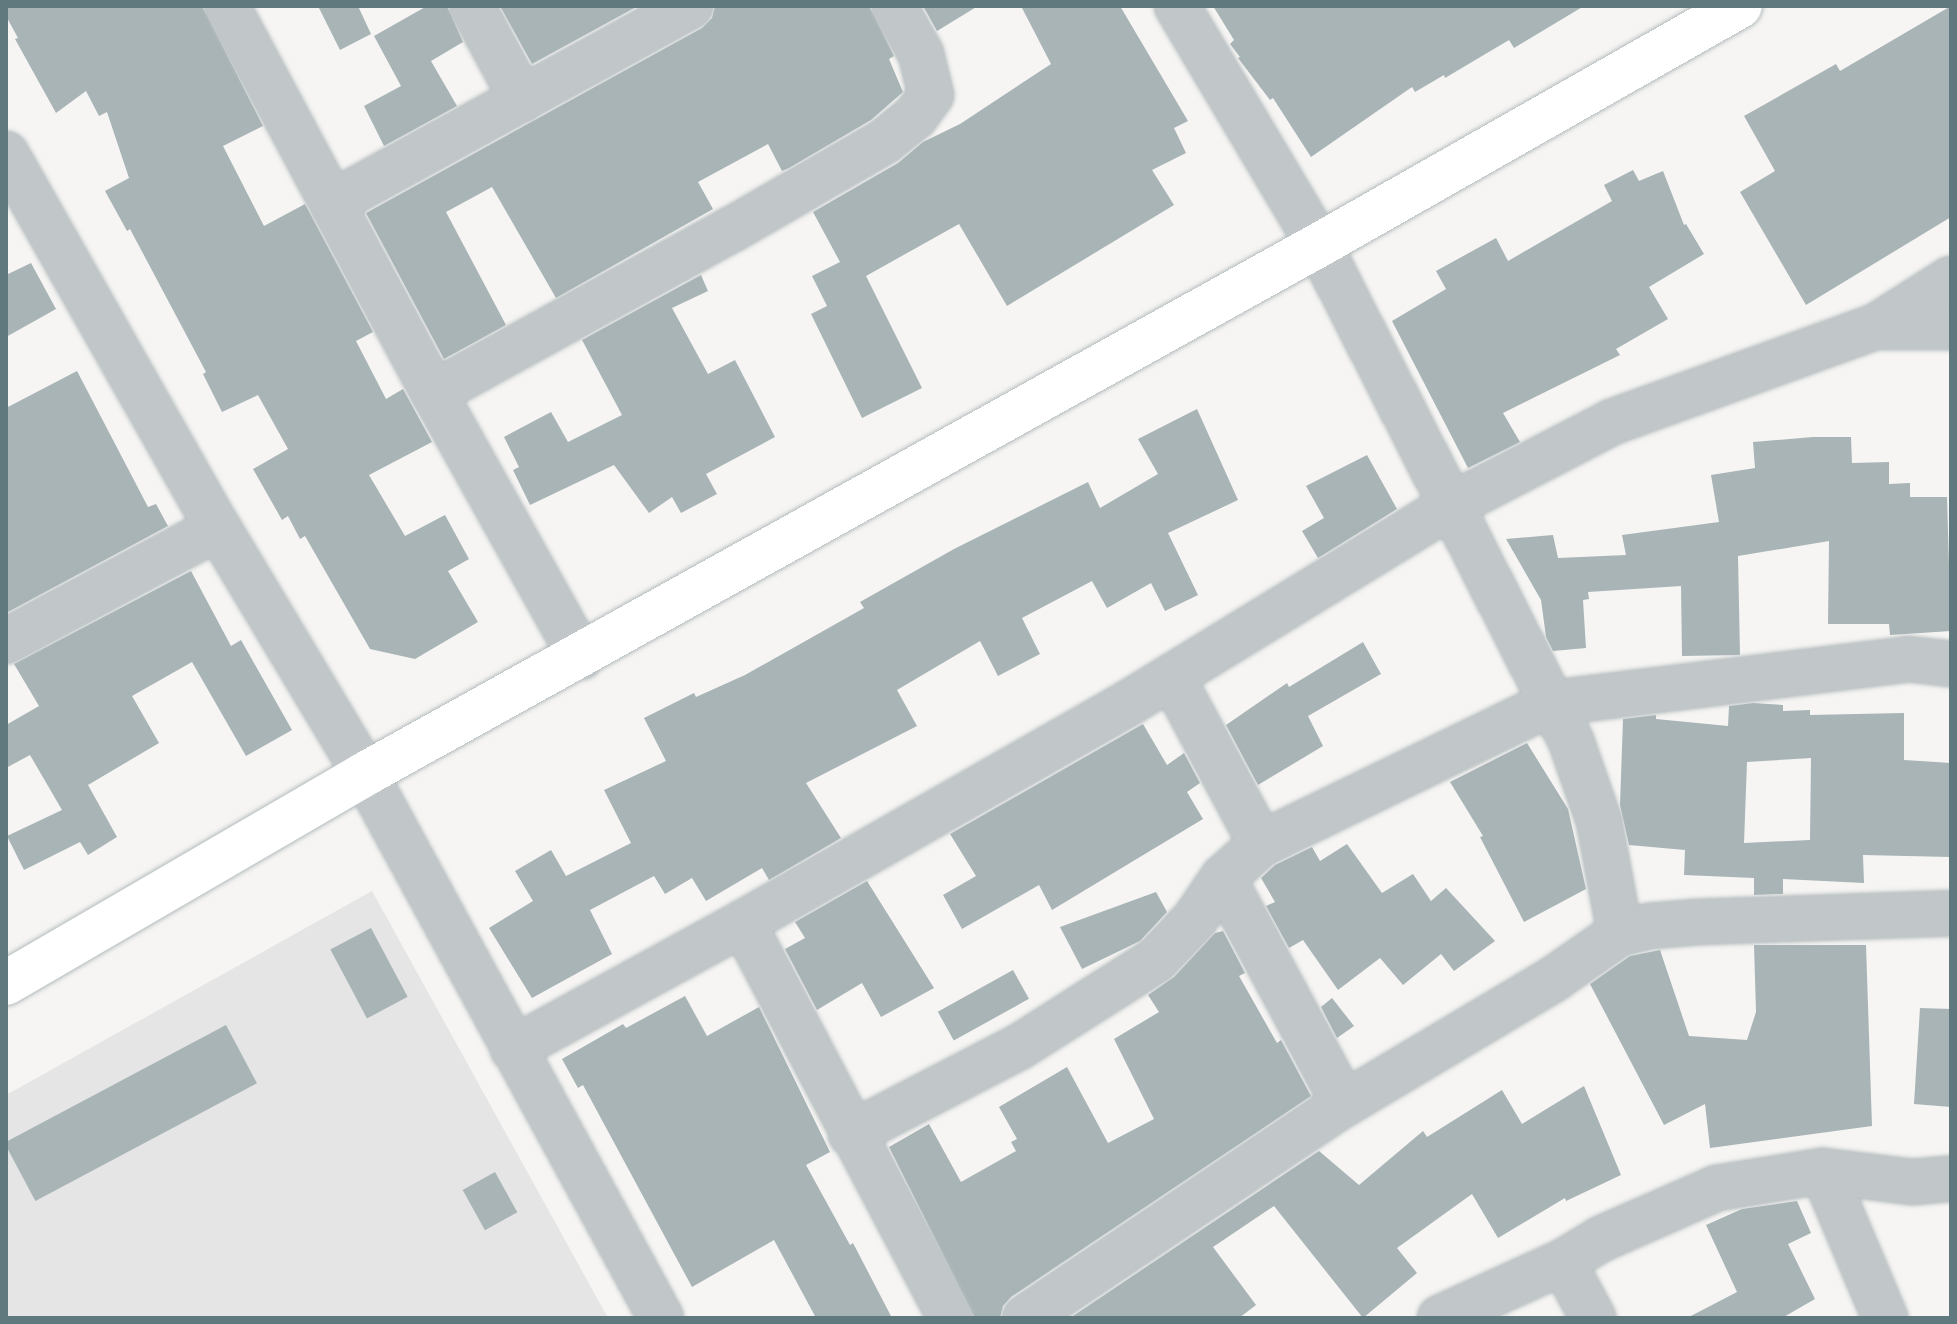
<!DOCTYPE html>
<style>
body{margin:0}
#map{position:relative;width:1957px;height:1324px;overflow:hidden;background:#f6f5f3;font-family:Overpass,sans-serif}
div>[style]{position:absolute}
.built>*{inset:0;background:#e4e5e4}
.building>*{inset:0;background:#a8b4b6;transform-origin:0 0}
.roads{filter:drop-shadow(0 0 2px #b3bbbd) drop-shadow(0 0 2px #b3bbbd)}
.street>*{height:44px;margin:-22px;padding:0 22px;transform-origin:22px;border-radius:22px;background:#c1c7c9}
.secondary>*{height:44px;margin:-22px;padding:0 22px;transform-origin:22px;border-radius:22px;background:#fff}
span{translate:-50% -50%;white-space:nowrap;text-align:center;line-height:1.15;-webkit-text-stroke:8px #fff;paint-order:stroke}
.frame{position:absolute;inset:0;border:8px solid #60797f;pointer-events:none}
</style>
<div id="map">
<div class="built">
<i style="clip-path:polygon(372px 891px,608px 1318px,6px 1318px,6px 1095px)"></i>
</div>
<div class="building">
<i style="clip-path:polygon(6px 6px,202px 6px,263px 126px,223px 146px,264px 226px,305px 204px,373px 332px,356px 341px,386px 399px,403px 389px,432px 442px,369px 475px,405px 536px,445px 515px,469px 559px,448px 571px,478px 622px,415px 659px,370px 649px,305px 536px,300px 539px,288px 516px,282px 520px,253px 469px,288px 449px,258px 395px,222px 412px,203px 374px,206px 372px,130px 229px,127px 231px,105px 191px,129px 178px,107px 112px,99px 116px,86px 91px,56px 113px,15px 39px,18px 38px,6px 16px)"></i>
<i style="clip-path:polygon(318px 6px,358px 6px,371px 34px,340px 50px)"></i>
<i style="clip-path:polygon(427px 6px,447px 6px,463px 42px,431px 61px,457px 106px,384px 146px,364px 106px,401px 86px,374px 36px)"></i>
<i style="clip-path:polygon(500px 6px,638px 6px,532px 64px)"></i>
<i style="clip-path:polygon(715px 6px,869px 6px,894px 56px,889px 59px,903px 92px,871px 120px,789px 168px,782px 171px,768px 144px,698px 182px,713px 209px,556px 298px,492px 187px,446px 212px,506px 325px,444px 359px,366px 213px,702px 28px,712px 18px)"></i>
<i style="clip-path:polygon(923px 6px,978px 6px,937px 31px)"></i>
<i style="clip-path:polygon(1021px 6px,1120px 6px,1188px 121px,1174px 128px,1186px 153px,1152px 170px,1174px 205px,1007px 306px,959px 224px,866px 276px,922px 388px,862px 418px,811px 314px,827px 306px,812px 276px,840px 262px,813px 212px,898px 163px,923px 142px,960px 124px,1051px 64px)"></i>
<i style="clip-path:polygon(1213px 6px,1584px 6px,1514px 48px,1509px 40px,1445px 78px,1444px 75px,1415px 92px,1412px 87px,1311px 157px,1273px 98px,1270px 100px,1238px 58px,1240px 57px,1230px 44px,1234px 40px)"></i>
<i style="clip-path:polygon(1951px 6px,1951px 217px,1806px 305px,1740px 192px,1775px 171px,1744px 116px,1836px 64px,1840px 71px)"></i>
<i style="clip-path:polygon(1633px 170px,1639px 181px,1663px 171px,1684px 225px,1686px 224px,1704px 254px,1649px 287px,1668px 319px,1616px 349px,1620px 355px,1503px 413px,1520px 442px,1468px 468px,1392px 321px,1446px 289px,1436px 271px,1496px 238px,1508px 261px,1612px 201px,1604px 185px)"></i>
<i style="clip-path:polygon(31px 263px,56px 309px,6px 337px,6px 275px)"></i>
<i style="clip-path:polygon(701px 275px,708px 291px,672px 308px,708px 374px,735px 360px,775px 437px,706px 474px,717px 494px,681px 513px,672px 497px,649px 513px,614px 465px,530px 505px,513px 470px,519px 467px,504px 437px,551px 412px,568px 442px,622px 415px,582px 340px)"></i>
<i style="clip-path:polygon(77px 371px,148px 507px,156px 504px,168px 526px,8px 612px,6px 408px)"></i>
<i style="clip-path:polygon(1197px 409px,1238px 500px,1168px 533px,1198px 595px,1165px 611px,1151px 583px,1107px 608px,1092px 581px,1022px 618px,1040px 654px,998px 676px,980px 641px,897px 690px,917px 726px,806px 783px,841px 838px,769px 880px,762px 868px,706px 901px,692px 878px,665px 894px,654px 876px,590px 910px,612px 954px,532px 998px,489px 928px,533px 901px,515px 871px,551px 850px,566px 876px,631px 843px,604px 790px,666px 761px,644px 718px,694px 693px,696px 697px,745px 675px,864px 608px,860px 602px,954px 549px,1088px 482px,1100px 508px,1158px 474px,1138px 439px)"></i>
<i style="clip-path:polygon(1813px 437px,1851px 437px,1852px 463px,1889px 462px,1889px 484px,1910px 483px,1910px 497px,1947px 497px,1951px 631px,1890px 635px,1889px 624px,1828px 624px,1829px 541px,1738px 556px,1740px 655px,1682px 656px,1681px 586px,1588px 592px,1589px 599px,1583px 600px,1586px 648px,1553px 651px,1546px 637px,1541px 600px,1506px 539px,1553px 535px,1558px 558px,1626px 555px,1622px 535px,1719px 522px,1711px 475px,1755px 468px,1753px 442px)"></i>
<i style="clip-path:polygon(1367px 455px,1397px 509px,1318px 558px,1302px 531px,1324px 518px,1306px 486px)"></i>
<i style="clip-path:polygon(191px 571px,231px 646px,241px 640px,292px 730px,246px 756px,192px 662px,132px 696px,159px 743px,88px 785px,117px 837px,88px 855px,80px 842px,24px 870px,7px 836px,62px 810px,30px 755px,6px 768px,6px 725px,39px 706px,14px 664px)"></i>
<i style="clip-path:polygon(1363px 642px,1381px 674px,1308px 716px,1323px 746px,1258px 785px,1226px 725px,1287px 683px,1289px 687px)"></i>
<i style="clip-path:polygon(evenodd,1753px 703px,1783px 705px,1783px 711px,1810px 710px,1810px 715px,1904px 713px,1904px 760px,1951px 763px,1951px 857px,1863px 855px,1864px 883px,1783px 879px,1783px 894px,1754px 895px,1754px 878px,1684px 875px,1685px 850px,1629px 845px,1620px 805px,1623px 719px,1656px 715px,1656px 719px,1728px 726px,1729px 706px,1753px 703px,1811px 758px,1810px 840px,1744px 843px,1747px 762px,1811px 758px)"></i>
<i style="clip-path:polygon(1143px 724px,1167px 765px,1184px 753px,1200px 783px,1187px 792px,1203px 819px,1052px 910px,1039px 885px,962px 929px,943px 895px,976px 876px,950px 834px)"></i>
<i style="clip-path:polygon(1527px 743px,1568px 809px,1586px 889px,1524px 922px,1480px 837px,1483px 836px,1450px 782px)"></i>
<i style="clip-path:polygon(1347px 844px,1382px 893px,1413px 874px,1431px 901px,1446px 888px,1495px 941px,1454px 971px,1441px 954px,1403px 985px,1380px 958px,1338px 990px,1303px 940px,1289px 948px,1266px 906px,1275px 902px,1261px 878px,1275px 865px,1312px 847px,1320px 861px)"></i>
<i style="clip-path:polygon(867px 881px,934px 988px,881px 1017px,862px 983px,817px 1010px,785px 949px,805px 938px,795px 922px)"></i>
<i style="clip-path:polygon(1156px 892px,1167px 912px,1140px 941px,1082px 969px,1060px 927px)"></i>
<i style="left:371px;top:928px;width:78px;height:46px;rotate:62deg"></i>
<i style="clip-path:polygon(1223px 931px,1245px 973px,1239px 976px,1277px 1043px,1281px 1040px,1311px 1096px,1011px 1297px,1003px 1306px,1000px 1318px,975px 1318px,889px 1147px,929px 1124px,961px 1182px,1016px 1151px,1011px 1142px,1017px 1139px,999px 1107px,1067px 1067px,1108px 1143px,1154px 1119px,1114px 1039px,1159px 1012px,1148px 995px,1174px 977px,1215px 933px)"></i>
<i style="clip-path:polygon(1754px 945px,1866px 945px,1872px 1126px,1710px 1148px,1705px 1104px,1664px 1125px,1590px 984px,1630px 956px,1660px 950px,1689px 1036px,1747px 1040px,1756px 1012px)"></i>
<i style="left:1013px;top:970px;width:33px;height:86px;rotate:61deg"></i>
<i style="clip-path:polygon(685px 996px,707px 1036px,759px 1007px,830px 1152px,806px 1165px,850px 1245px,853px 1243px,892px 1318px,816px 1318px,774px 1240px,692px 1287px,583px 1085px,578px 1088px,562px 1059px,623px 1024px,626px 1028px)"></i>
<i style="clip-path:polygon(1332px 998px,1354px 1026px,1337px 1038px,1321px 1007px)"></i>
<i style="clip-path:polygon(1920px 1008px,1951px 1009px,1951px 1107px,1914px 1104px)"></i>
<i style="left:226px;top:1025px;width:66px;height:251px;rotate:62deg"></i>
<i style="clip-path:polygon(1584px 1086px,1621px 1175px,1566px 1201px,1565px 1198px,1498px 1238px,1472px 1194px,1397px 1248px,1417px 1273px,1363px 1318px,1274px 1206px,1213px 1247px,1256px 1305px,1239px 1318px,1070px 1318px,1319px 1151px,1359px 1185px,1423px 1131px,1427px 1137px,1502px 1090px,1522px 1124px)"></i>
<i style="left:495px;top:1172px;width:46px;height:37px;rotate:61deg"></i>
<i style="clip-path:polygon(1797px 1201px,1811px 1233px,1788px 1244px,1815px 1299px,1782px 1318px,1687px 1318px,1737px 1292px,1706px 1225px,1742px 1209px)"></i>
</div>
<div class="roads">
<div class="street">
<i style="left:227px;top:6px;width:439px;rotate:61.9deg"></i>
<i style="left:434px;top:393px;width:302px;rotate:60.9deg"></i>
<i style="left:472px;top:6px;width:106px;rotate:61.7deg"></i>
<i style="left:1177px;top:6px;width:278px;rotate:59.3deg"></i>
<i style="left:1319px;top:245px;width:556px;rotate:63.07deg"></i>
<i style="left:1571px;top:741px;width:85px;rotate:70.7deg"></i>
<i style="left:1599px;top:821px;width:114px;rotate:79.4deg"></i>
<i style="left:6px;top:154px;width:430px;rotate:60.5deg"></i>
<i style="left:218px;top:528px;width:287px;rotate:59.1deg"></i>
<i style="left:365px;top:774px;width:619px;rotate:61.45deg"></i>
<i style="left:332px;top:203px;width:409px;rotate:-28.8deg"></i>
<i style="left:1875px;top:327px;width:76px"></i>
<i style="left:434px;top:393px;width:339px;rotate:-28.8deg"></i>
<i style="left:731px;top:230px;width:178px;rotate:-30deg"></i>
<i style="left:885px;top:141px;width:38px;rotate:-39deg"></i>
<i style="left:915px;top:117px;width:27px;rotate:-54deg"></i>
<i style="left:931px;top:95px;width:42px;rotate:-103.7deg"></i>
<i style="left:921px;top:54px;width:55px;rotate:-119.4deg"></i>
<i style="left:6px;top:641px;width:240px;rotate:-28.1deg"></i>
<i style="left:1172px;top:677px;width:189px;rotate:61.9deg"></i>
<i style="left:1223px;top:878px;width:256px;rotate:61.8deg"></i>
<i style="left:743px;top:923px;width:446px;rotate:62.3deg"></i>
<i style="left:513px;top:1049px;width:262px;rotate:-28.7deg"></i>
<i style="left:743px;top:923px;width:442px;rotate:-29.7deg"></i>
<i style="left:1127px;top:704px;width:383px;rotate:-31.5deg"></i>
<i style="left:1454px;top:504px;width:178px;rotate:-27.4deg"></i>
<i style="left:1612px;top:422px;width:280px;rotate:-19.9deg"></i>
<i style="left:1875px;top:327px;width:90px;rotate:-32.3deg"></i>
<i style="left:851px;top:1134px;width:189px;rotate:-27.4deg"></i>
<i style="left:1019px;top:1047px;width:162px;rotate:-32.4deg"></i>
<i style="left:1156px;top:960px;width:57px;rotate:-46.4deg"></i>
<i style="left:1195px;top:919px;width:50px;rotate:-55.7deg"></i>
<i style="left:1223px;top:878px;width:51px;rotate:-41.8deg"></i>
<i style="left:1261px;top:844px;width:323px;rotate:-25.9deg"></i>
<i style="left:1552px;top:703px;width:359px;rotate:-7deg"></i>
<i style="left:1908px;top:659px;width:43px;rotate:6.6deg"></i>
<i style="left:1823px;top:1171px;width:160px;rotate:67.1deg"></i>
<i style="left:1563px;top:1262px;width:64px;rotate:61.8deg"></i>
<i style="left:1025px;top:1318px;width:384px;rotate:-33.9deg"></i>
<i style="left:1344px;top:1104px;width:246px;rotate:-30.8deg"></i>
<i style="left:1555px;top:978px;width:79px;rotate:-34.7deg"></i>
<i style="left:1620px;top:933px;width:31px;rotate:-13deg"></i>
<i style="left:1650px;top:926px;width:48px;rotate:-4.8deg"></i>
<i style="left:1698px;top:922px;width:253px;rotate:-2deg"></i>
<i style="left:1440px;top:1318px;width:135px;rotate:-24.5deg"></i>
<i style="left:1563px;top:1262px;width:44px;rotate:-31.2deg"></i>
<i style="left:1601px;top:1239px;width:127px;rotate:-23.7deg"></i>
<i style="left:1717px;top:1188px;width:107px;rotate:-9.1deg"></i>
<i style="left:1823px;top:1171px;width:91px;rotate:7deg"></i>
<i style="left:1913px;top:1182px;width:38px;rotate:-5deg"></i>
</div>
<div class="secondary">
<i style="left:6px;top:983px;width:415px;rotate:-30.2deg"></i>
<i style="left:365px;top:774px;width:1091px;rotate:-29.01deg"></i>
<i style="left:1319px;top:245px;width:484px;rotate:-29.6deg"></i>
</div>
</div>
<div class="frame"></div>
</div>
